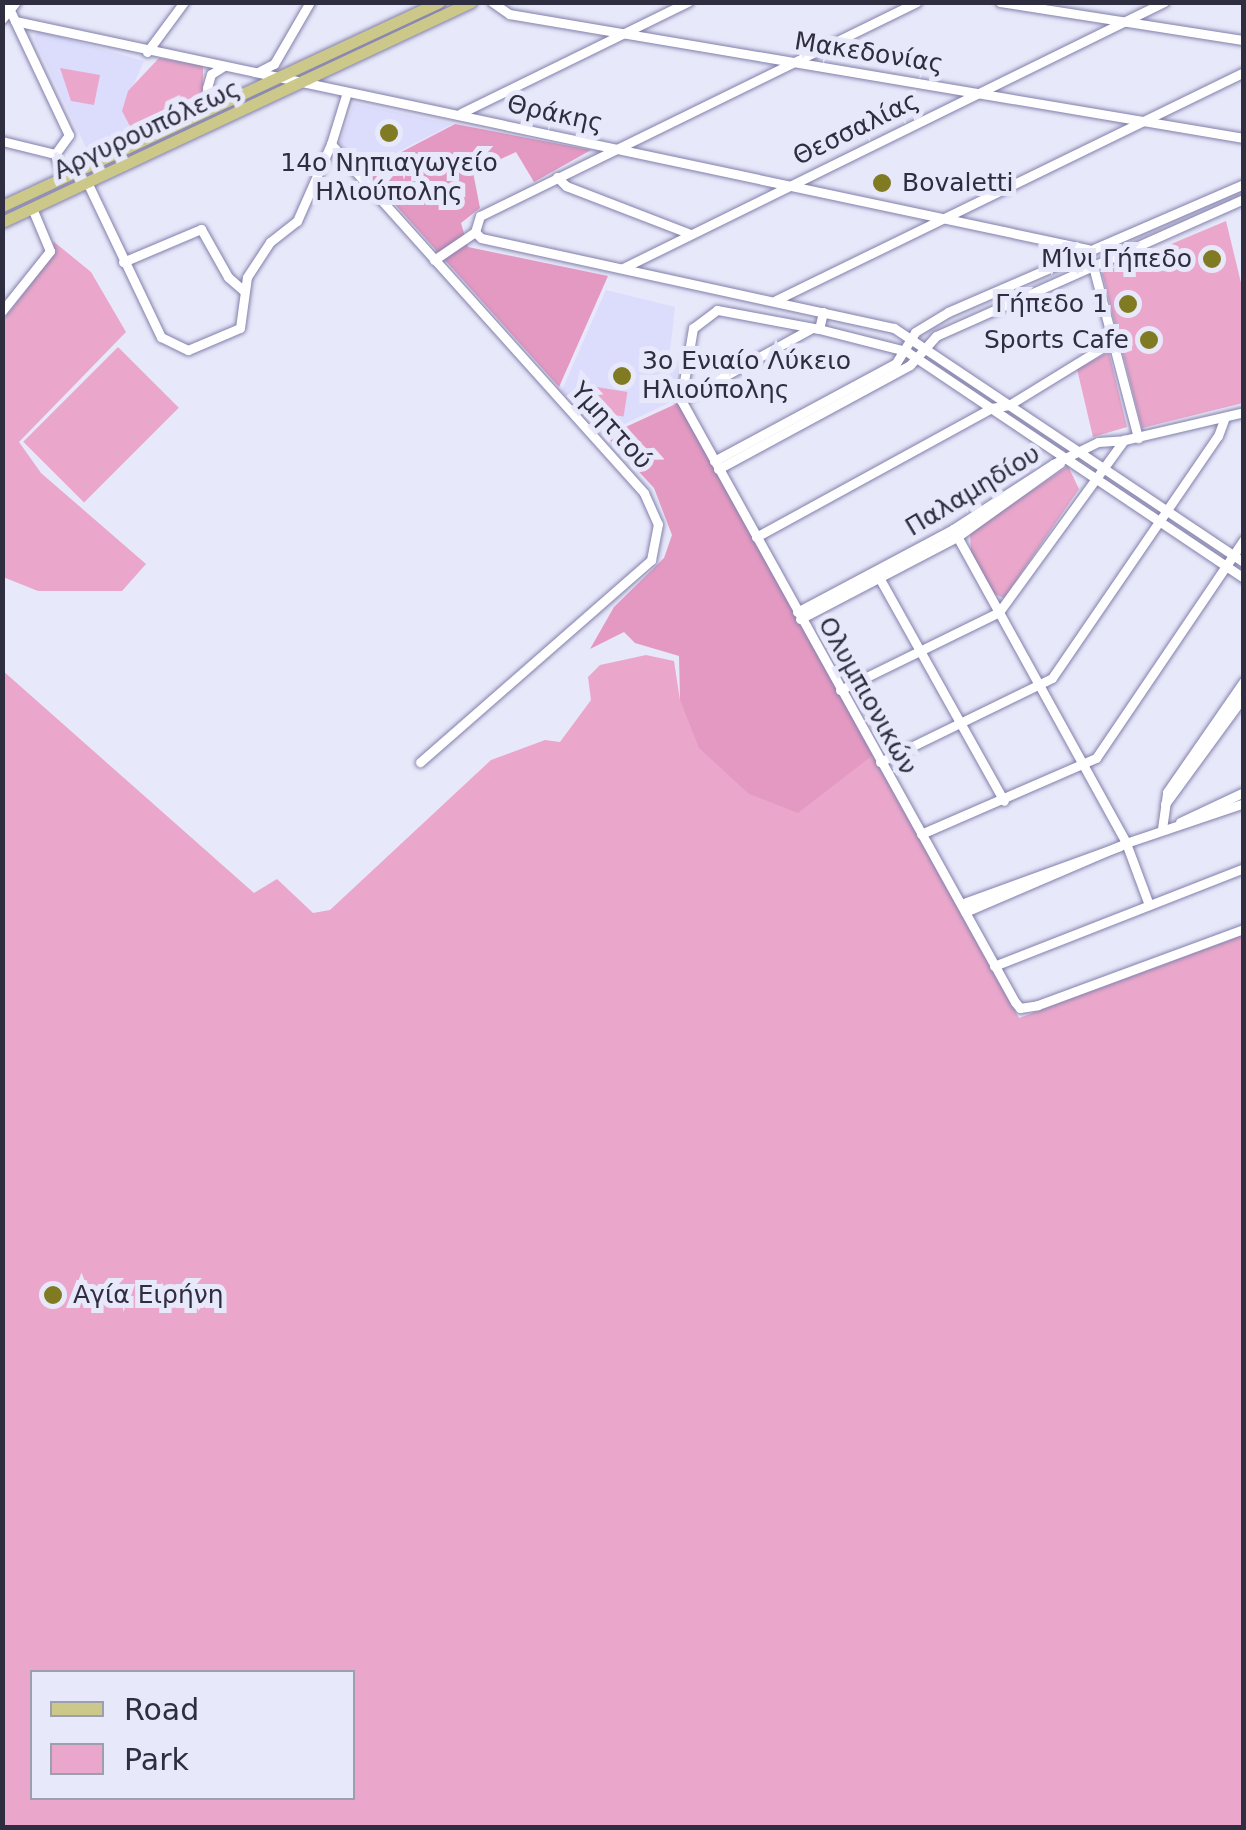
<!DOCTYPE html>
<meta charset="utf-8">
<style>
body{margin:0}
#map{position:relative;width:1246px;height:1830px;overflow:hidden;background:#e8e8fb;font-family:"DejaVu Sans",sans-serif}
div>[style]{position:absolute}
.built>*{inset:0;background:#dcdcfd}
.green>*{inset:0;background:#eaa7cb;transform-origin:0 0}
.forest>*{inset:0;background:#e499c2}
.roads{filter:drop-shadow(0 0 2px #8280ab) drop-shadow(0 0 2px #8280ab)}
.minor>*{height:9px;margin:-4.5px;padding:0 4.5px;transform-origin:4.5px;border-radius:4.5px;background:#fff}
.major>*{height:11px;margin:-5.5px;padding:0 5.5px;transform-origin:5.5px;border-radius:5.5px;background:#ccc88a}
.dots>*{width:28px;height:28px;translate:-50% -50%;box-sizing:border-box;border:5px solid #e8e8fb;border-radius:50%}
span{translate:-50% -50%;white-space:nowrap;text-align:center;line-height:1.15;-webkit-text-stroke:10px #e8e8fb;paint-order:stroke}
.street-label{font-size:25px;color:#2f2e41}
.poi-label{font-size:25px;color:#2f2e41}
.left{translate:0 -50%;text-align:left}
.right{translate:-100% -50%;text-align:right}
.frame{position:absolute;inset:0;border:5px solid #2f2e41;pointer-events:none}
.legend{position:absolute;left:30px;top:1670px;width:325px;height:130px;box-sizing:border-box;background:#e8e8fb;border:2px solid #9e9eb1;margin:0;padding:12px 18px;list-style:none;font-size:30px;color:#2f2e41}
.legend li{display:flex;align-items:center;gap:20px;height:50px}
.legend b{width:50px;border:2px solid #9e9eb1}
</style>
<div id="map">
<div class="built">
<i style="clip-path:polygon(38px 31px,144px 61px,122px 111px,134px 134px,90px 156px,34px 38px)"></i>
<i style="clip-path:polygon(354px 103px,453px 124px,364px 169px,340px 143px)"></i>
<i style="clip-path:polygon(606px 290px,675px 307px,669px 360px,678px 362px,673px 401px,601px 435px,562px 390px)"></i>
</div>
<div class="green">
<i style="clip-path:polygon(159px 58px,203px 66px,203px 92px,187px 100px,192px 109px,135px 136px,122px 111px,128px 91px)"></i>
<i style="clip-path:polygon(60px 68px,100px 75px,94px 105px,71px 101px)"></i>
<i style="clip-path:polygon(1226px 221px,1243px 291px,1243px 403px,1142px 428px,1102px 273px)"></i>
<i style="clip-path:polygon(53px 241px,91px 272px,126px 332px,19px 442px,41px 473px,146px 564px,122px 591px,38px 591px,3px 577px,3px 320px,55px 253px)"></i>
<i style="left:118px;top:347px;width:86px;height:134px;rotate:45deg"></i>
<i style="clip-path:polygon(1109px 352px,1127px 427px,1093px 437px,1077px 369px)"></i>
<i style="left:584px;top:385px;width:44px;height:25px;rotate:9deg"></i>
<i style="clip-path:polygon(1068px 466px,1079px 489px,1004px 598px,994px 594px,971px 552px,970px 533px)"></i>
<i style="clip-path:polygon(evenodd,646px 655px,674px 661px,680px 700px,844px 773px,873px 755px,1019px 1018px,1243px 935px,1243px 1827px,3px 1827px,2px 670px,254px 893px,277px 879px,313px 913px,330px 910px,491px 760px,545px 740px,560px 742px,591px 700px,588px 677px,600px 665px,646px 655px,32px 1672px,352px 1672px,352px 1798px,32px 1798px,32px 1672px)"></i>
</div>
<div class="forest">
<i style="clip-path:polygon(455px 124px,591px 150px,534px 182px,516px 152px,473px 172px,480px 208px,461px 223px,468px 247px,608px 276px,559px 387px,365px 171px)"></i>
<i style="clip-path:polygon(680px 402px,873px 755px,798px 813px,749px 794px,699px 748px,680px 700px,679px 656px,635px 643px,624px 632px,590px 649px,614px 607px,664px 558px,672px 535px,654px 488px,606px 436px)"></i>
</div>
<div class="roads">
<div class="minor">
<i style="left:6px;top:2px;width:147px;rotate:64.7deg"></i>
<i style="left:69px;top:135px;width:24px;rotate:126deg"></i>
<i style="left:55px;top:154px;width:25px;rotate:72deg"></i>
<i style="left:492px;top:2px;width:21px;rotate:35deg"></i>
<i style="left:509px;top:14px;width:745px;rotate:9.58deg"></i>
<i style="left:1000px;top:2px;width:247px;rotate:8.9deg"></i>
<i style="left:2px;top:19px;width:22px;rotate:-51deg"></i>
<i style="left:15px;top:21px;width:1097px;rotate:12deg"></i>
<i style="left:147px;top:52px;width:62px;rotate:-53.5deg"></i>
<i style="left:224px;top:66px;width:15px;rotate:148deg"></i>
<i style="left:211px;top:74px;width:15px;rotate:106deg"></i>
<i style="left:207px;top:88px;width:13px;rotate:63deg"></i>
<i style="left:213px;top:100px;width:13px;rotate:9deg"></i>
<i style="left:258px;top:72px;width:18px;rotate:-27deg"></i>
<i style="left:274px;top:64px;width:72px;rotate:-59.9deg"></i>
<i style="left:347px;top:92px;width:54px;rotate:107.1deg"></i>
<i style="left:331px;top:144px;width:469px;rotate:48.1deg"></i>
<i style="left:644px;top:493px;width:34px;rotate:66deg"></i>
<i style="left:658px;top:524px;width:37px;rotate:101deg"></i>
<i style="left:651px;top:560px;width:307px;rotate:138.8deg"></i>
<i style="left:461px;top:113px;width:253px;rotate:-26.1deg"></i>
<i style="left:2px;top:141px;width:55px;rotate:13.8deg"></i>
<i style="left:557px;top:177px;width:13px;rotate:45deg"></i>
<i style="left:566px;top:186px;width:131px;rotate:21.1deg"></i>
<i style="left:87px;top:182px;width:172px;rotate:64.5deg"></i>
<i style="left:161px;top:337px;width:30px;rotate:26deg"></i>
<i style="left:188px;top:350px;width:56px;rotate:-22.9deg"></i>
<i style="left:240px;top:328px;width:51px;rotate:-82.2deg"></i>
<i style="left:247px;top:277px;width:42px;rotate:-56.7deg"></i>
<i style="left:270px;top:242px;width:34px;rotate:-38deg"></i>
<i style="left:297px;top:221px;width:84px;rotate:-66.2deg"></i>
<i style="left:475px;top:232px;width:8px;rotate:45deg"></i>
<i style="left:481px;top:238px;width:423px;rotate:12.3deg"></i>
<i style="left:894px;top:328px;width:421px;rotate:33.8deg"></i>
<i style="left:475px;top:232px;width:17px;rotate:-73deg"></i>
<i style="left:480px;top:216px;width:486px;rotate:-26.1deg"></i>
<i style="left:434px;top:260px;width:50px;rotate:-34.3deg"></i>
<i style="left:123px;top:262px;width:85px;rotate:-22.9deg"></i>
<i style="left:201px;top:229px;width:55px;rotate:60.6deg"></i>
<i style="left:228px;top:277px;width:21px;rotate:41deg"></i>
<i style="left:1093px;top:266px;width:178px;rotate:75.3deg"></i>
<i style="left:623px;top:268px;width:603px;rotate:-26.18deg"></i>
<i style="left:776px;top:300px;width:521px;rotate:-25.97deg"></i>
<i style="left:2px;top:311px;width:77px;rotate:-51.3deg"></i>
<i style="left:50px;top:251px;width:47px;rotate:-112.7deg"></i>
<i style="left:823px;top:312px;width:17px;rotate:103deg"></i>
<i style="left:819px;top:329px;width:90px;rotate:14.2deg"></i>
<i style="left:906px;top:351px;width:407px;rotate:33.9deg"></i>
<i style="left:819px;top:329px;width:104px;rotate:-169.4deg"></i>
<i style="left:717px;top:310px;width:30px;rotate:143deg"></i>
<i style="left:693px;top:328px;width:73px;rotate:99.5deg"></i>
<i style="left:681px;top:400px;width:688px;rotate:60.98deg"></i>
<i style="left:1015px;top:1002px;width:8px;rotate:50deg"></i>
<i style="left:1020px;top:1008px;width:18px;rotate:-9deg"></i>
<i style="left:1038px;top:1005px;width:220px;rotate:-20.3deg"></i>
<i style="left:681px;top:400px;width:149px;rotate:-28.8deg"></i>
<i style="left:714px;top:461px;width:207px;rotate:-28.3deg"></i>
<i style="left:896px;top:363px;width:36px;rotate:-58deg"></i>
<i style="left:915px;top:332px;width:39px;rotate:-31deg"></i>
<i style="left:948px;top:312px;width:322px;rotate:-23.4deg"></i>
<i style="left:718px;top:469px;width:218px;rotate:-28.4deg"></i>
<i style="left:910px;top:365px;width:39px;rotate:-48deg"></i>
<i style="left:936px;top:336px;width:337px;rotate:-24deg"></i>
<i style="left:953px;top:529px;width:359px;rotate:61.1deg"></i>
<i style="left:1126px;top:843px;width:66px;rotate:69.6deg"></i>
<i style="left:756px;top:537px;width:269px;rotate:-28.7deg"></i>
<i style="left:992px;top:408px;width:17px;rotate:-10deg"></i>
<i style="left:1009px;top:405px;width:122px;rotate:-31.6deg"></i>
<i style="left:876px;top:572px;width:262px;rotate:60.8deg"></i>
<i style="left:797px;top:612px;width:177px;rotate:-28deg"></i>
<i style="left:953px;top:529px;width:119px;rotate:-33deg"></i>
<i style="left:1053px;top:464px;width:50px;rotate:-26.1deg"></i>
<i style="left:1098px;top:442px;width:26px;rotate:-4deg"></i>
<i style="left:800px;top:619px;width:177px;rotate:-27.6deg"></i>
<i style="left:957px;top:537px;width:127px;rotate:-35.7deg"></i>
<i style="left:840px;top:690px;width:177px;rotate:-26.1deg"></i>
<i style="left:999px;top:612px;width:213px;rotate:-54deg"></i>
<i style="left:1124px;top:440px;width:123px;rotate:-13.1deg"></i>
<i style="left:880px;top:762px;width:191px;rotate:-26deg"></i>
<i style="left:1052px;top:678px;width:293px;rotate:-55.6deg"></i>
<i style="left:1218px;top:436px;width:20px;rotate:-70deg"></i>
<i style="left:1165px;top:804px;width:134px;rotate:-53.8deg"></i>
<i style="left:1180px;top:822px;width:71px;rotate:-25.1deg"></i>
<i style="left:1162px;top:829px;width:37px;rotate:-82deg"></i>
<i style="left:1167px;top:792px;width:135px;rotate:-55.3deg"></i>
<i style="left:921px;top:834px;width:191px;rotate:-23.5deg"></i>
<i style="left:1096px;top:758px;width:264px;rotate:-55.9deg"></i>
<i style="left:961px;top:904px;width:169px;rotate:-20deg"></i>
<i style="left:965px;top:912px;width:175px;rotate:-23.2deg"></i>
<i style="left:1126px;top:843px;width:125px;rotate:-18.7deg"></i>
<i style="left:994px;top:966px;width:269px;rotate:-21.4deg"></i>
</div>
<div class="major">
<i style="left:2px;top:206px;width:482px;rotate:-25deg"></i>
<i style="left:2px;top:222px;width:518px;rotate:-25.13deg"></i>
</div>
</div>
<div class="dots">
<i style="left:389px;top:133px;background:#807b22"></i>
<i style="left:882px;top:183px;background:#807b22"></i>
<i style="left:1212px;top:259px;background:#807b22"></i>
<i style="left:1128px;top:304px;background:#807b22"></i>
<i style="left:1149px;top:340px;background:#807b22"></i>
<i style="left:622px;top:376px;background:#807b22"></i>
<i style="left:53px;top:1295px;background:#807b22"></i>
</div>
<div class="street-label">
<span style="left:869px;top:53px;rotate:9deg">Μακεδονίας</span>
<span style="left:555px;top:114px;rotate:12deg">Θράκης</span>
<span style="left:856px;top:129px;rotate:-26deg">Θεσσαλίας</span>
<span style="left:147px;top:130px;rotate:-25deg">Αργυρουπόλεως</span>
<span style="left:611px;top:426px;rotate:48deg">Υμηττού</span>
<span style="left:973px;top:491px;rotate:-31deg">Παλαμηδίου</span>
<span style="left:867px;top:696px;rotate:61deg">Ολυμπιονικών</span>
</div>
<div class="poi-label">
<span style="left:389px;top:178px">14ο Νηπιαγωγείο<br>Ηλιούπολης</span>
<span class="left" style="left:902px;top:183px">Bovaletti</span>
<span class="right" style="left:1192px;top:259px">ΜΊνι Γήπεδο</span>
<span class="right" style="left:1108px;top:304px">Γήπεδο 1</span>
<span class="right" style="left:1129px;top:340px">Sports Cafe</span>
<span class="left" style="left:642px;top:376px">3ο Ενιαίο Λύκειο<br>Ηλιούπολης</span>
<span class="left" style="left:73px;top:1295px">Αγία Ειρήνη</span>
</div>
<div class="frame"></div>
<ul class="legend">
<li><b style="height:12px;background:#ccc88a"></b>Road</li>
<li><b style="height:28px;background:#eaa7cb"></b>Park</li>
</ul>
</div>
